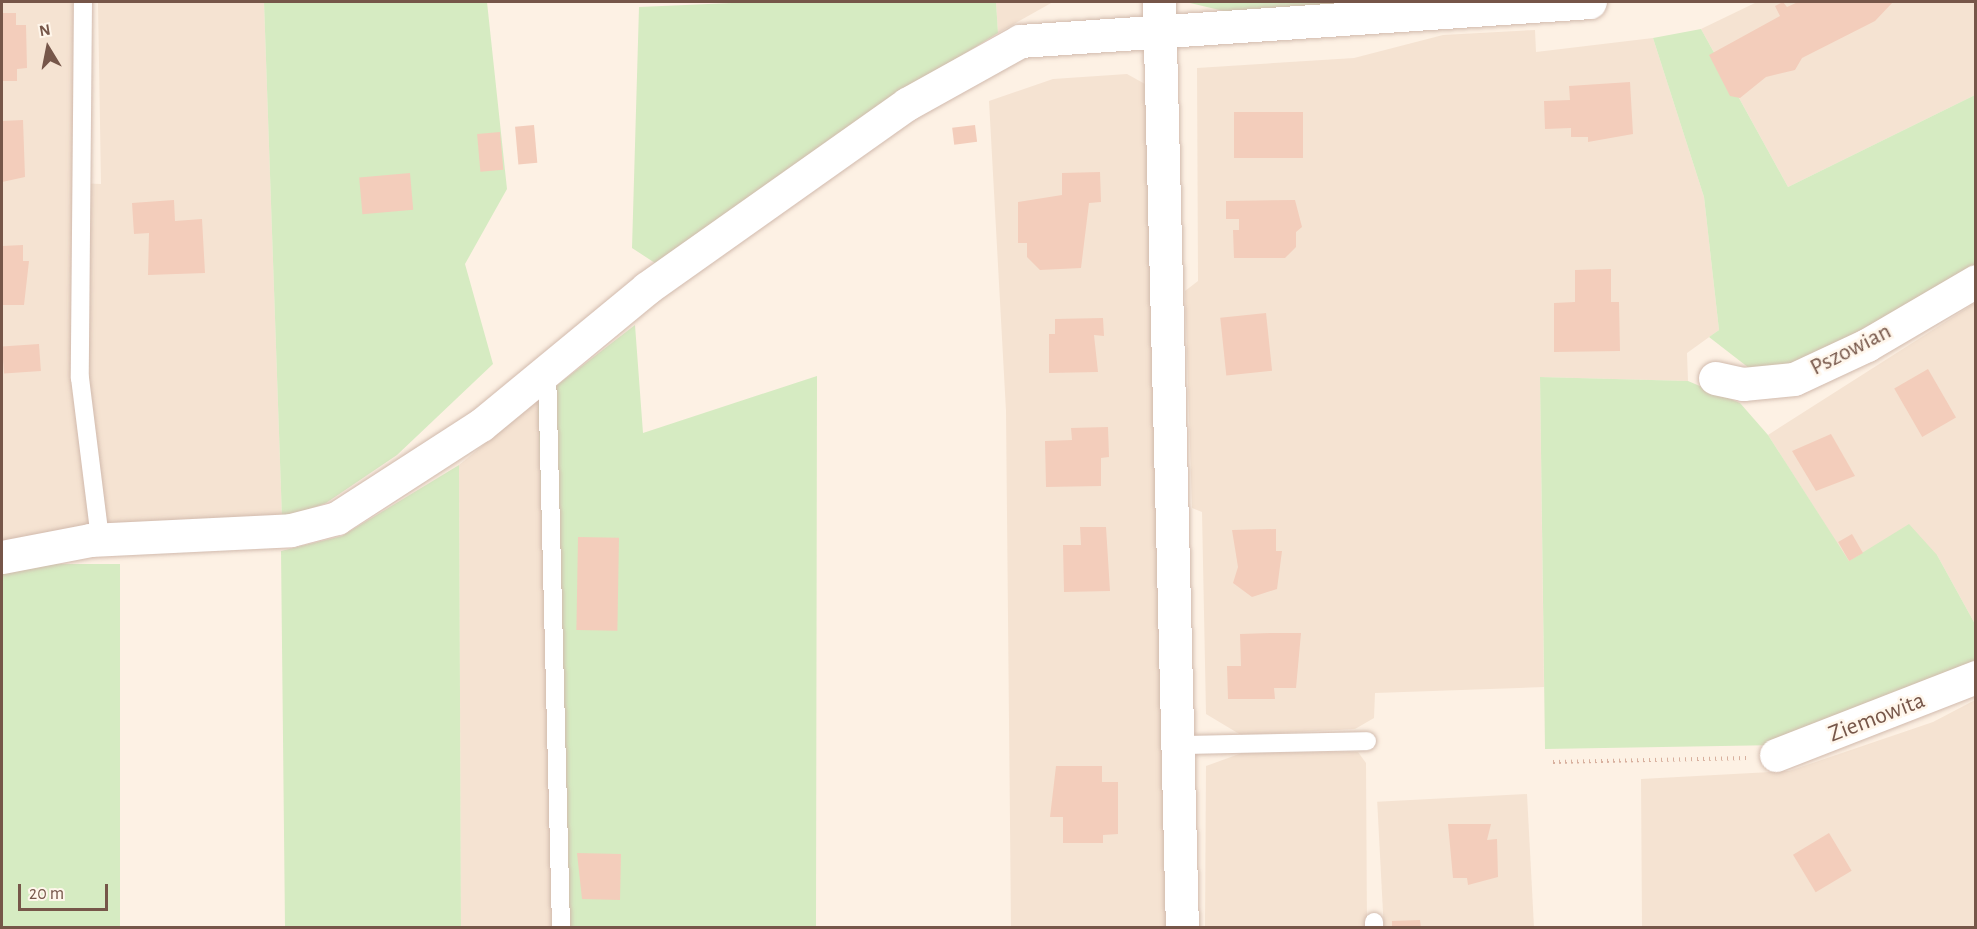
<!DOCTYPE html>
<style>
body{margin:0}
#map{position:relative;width:1977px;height:929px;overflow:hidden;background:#fdf1e4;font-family:"Alegreya Sans",sans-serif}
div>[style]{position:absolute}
.residential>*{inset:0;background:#f5e3d2;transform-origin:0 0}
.green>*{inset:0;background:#d6ebc2;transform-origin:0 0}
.building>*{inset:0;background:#f3cdbb;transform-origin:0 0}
.path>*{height:4px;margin-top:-2px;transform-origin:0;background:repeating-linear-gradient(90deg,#d8b09e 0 1.5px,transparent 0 6px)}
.roads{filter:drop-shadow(0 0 2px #d1baad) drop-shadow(0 0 2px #d1baad)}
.lane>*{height:18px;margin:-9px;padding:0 9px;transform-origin:9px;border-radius:9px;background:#fff}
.street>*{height:33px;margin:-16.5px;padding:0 16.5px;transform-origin:16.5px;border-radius:16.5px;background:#fff}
span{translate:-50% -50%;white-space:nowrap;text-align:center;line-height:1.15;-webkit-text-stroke:5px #fff6eb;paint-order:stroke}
.street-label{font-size:24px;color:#765649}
.frame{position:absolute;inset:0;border:3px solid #765649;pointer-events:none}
.north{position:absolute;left:18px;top:18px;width:60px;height:60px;-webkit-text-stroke:4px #fff6eb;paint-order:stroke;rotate:350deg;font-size:16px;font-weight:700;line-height:24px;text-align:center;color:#765649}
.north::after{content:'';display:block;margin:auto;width:21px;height:27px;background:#765649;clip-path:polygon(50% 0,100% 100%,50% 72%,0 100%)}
.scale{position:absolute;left:18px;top:884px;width:90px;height:27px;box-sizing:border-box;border:3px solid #765649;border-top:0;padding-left:8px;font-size:18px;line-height:21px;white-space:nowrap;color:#765649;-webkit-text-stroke:4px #fff6eb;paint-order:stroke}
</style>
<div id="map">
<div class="residential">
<i style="clip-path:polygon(2px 2px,73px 2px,74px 183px,101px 184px,98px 2px,264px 2px,282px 519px,2px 548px)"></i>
<i style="clip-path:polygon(996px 2px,1053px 2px,998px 33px)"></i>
<i style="clip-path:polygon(1757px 2px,1975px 2px,1975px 95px,1788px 187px,1701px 29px)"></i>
<i style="clip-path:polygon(1535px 30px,1536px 52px,1653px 38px,1704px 197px,1719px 330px,1687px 353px,1688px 381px,1540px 377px,1544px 687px,1375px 693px,1374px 718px,1355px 729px,1241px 735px,1206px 714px,1202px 512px,1192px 508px,1185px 291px,1198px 281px,1197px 68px,1354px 58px,1443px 35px)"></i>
<i style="clip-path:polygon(1127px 74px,1145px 84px,1170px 927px,1011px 927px,1006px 411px,989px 101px,1053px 79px)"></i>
<i style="clip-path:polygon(1975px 303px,1975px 624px,1937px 555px,1849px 562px,1768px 435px)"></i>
<i style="clip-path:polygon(538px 400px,554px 927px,461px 927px,459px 465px)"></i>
<i style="clip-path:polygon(1975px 700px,1975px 927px,1642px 927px,1641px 779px,1789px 771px,1933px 722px)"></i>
<i style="clip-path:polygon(1358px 752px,1366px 763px,1367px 927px,1205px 928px,1206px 766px,1242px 753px)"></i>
<i style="left:1527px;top:794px;width:133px;height:150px;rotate:87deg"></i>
</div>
<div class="green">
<i style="clip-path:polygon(264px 2px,487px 2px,507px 189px,465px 264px,493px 364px,397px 455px,326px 503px,282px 519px)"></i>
<i style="clip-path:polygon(755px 2px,996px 2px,998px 33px,894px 97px,655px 263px,632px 248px,639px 7px)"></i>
<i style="clip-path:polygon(1186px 2px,1534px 2px,1236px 14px)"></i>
<i style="clip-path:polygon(1701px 29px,1788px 187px,1975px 95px,1975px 268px,1794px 366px,1749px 368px,1709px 337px,1719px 330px,1704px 197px,1653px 38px)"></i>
<i style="clip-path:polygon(635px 325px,643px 433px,817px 376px,816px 927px,554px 927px,538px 400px)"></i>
<i style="clip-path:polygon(1540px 377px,1688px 381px,1740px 403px,1768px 435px,1849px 561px,1909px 524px,1937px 555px,1975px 624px,1975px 661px,1783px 745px,1545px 749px)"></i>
<i style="clip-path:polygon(459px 465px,461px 927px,285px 927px,281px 551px,342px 536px)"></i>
<i style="left:120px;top:564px;width:363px;height:119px;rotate:90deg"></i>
</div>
<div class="building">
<i style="clip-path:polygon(1783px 2px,1787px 7px,1798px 2px,1893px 2px,1875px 21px,1802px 58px,1795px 70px,1766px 77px,1740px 98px,1730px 96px,1709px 55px,1780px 16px,1775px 6px)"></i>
<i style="clip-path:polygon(2px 13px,16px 13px,16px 25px,26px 25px,27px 68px,17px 69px,17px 81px,2px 81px)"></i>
<i style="clip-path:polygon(1630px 82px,1633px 134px,1588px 142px,1588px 137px,1571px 137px,1571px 128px,1545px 129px,1544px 101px,1570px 100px,1569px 86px)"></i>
<i style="left:1303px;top:112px;width:46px;height:69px;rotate:90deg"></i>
<i style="clip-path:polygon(23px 120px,25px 177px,2px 182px,2px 121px)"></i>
<i style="left:534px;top:125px;width:38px;height:19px;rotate:85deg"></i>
<i style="left:975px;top:125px;width:17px;height:23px;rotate:83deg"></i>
<i style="left:500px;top:132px;width:38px;height:23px;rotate:85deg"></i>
<i style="clip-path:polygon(1100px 172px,1101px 202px,1089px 203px,1081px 268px,1040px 270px,1027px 257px,1027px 243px,1018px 243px,1018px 202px,1062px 195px,1062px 173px)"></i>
<i style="left:410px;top:173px;width:37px;height:51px;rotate:85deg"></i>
<i style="clip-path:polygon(174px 200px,175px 221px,202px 219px,205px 273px,148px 275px,149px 233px,134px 234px,132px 203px)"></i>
<i style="clip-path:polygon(1295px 200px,1302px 227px,1296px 232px,1296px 247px,1285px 258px,1234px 258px,1233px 230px,1239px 230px,1239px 219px,1226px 219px,1226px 201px)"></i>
<i style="clip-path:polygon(23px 245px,23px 261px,29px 261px,24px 305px,2px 305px,2px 246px)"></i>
<i style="clip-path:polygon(1611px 269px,1611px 302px,1619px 302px,1620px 351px,1554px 352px,1554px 303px,1575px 302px,1575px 270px)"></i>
<i style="left:1266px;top:313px;width:58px;height:46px;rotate:84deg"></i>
<i style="clip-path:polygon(1103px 318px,1104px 336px,1094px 335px,1098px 372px,1049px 373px,1049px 334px,1055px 334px,1055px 319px)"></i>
<i style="left:39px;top:344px;width:27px;height:37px;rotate:86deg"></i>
<i style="left:1928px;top:369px;width:56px;height:39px;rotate:60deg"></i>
<i style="clip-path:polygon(1108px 427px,1109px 457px,1101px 458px,1101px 486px,1046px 487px,1045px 441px,1072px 440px,1071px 428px)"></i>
<i style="clip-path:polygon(1831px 434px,1855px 476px,1816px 491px,1792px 451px)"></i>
<i style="clip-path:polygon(1080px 527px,1106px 527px,1110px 591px,1064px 592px,1063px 545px,1081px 545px)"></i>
<i style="clip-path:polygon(1276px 529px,1276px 551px,1282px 551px,1277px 589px,1252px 597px,1233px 583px,1238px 567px,1232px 530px)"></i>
<i style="left:1852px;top:534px;width:22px;height:16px;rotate:60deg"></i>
<i style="left:578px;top:537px;width:41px;height:93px;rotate:1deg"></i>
<i style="clip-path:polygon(1270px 633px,1301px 633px,1296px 688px,1274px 688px,1275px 699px,1228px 699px,1227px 666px,1241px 666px,1240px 634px)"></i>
<i style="clip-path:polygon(1056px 766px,1102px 766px,1102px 782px,1118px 782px,1118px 834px,1103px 835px,1103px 843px,1063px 843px,1063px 817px,1050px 817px)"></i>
<i style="clip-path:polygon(1448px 824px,1491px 824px,1487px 840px,1497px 839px,1498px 877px,1468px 885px,1467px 878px,1453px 878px)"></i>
<i style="left:1829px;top:833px;width:44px;height:42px;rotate:59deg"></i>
<i style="clip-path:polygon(577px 853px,621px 854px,620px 900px,582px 899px)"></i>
<i style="clip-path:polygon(1420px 920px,1421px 928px,1392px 928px,1392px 921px)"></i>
</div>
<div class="path">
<i style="left:1553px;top:762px;width:194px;rotate:-1.2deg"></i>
</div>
<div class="roads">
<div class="lane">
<i style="left:83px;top:2px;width:376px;rotate:90.5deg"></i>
<i style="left:80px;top:378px;width:162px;rotate:82.9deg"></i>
<i style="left:547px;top:370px;width:558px;rotate:88.56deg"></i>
<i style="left:1182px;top:745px;width:185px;rotate:-1.2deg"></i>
<i style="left:1374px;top:922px;width:6px;rotate:90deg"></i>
</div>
<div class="street">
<i style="left:1159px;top:2px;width:926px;rotate:88.58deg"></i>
<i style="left:1715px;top:378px;width:29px;rotate:12deg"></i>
<i style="left:1743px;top:384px;width:51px;rotate:-5.6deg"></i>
<i style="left:1794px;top:379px;width:81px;rotate:-25deg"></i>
<i style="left:1867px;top:345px;width:126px;rotate:-30.4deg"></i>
<i style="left:2px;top:557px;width:90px;rotate:-10.9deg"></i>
<i style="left:90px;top:540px;width:201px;rotate:-2.8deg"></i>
<i style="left:291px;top:530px;width:48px;rotate:-14.6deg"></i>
<i style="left:337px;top:518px;width:171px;rotate:-32.9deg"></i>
<i style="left:481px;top:425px;width:215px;rotate:-39.5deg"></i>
<i style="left:647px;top:288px;width:319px;rotate:-35.3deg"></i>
<i style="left:907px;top:104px;width:129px;rotate:-29.1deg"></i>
<i style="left:1020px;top:41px;width:571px;rotate:-3.91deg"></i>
<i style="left:1776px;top:755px;width:215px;rotate:-21.3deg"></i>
</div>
</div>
<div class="street-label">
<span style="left:1851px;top:350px;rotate:-27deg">Pszowian</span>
<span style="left:1877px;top:718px;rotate:-21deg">Ziemowita</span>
</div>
<div class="frame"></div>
<div class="north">N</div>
<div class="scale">20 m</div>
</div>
